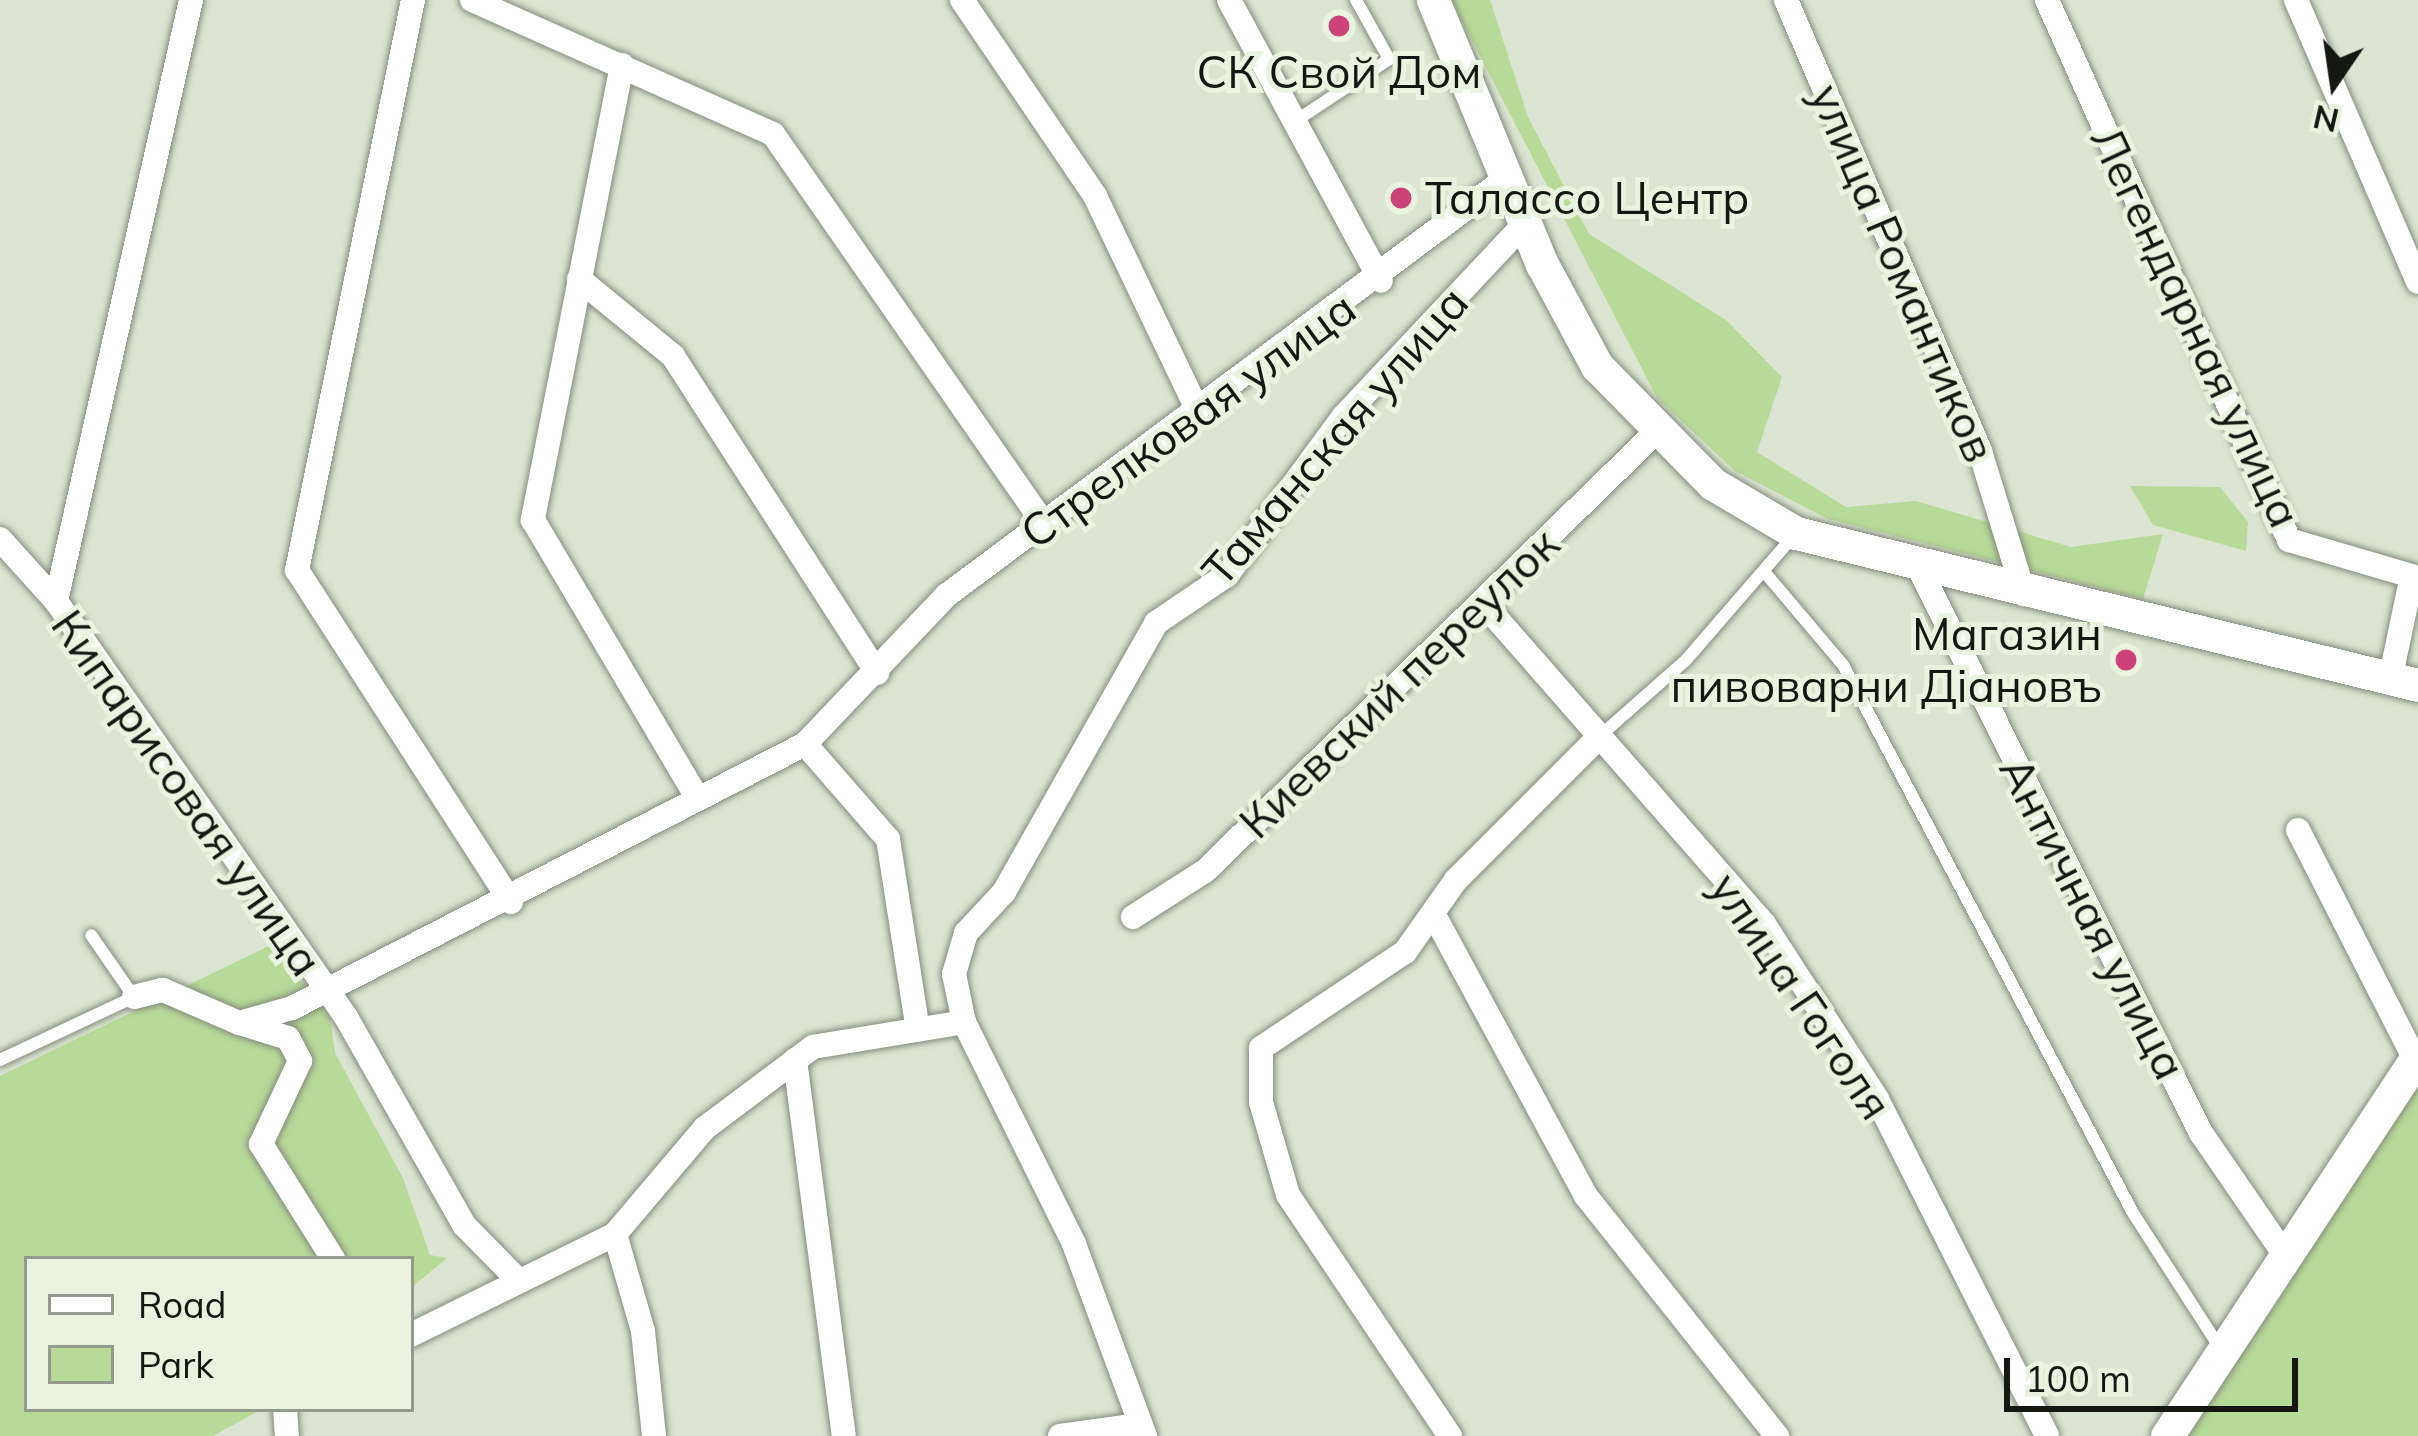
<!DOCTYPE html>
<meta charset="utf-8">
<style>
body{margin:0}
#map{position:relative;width:2418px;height:1436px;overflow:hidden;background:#dce5d3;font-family:Mulish,sans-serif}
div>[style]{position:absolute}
.green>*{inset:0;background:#b8da98}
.roads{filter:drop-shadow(0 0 3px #858e7e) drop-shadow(0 0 3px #858e7e)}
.service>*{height:12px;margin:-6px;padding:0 6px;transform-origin:6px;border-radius:6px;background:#fff}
.minor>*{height:24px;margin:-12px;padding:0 12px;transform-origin:12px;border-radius:12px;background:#fff}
.secondary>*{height:33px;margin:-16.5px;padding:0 16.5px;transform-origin:16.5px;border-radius:16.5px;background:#fff}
.dots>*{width:33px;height:33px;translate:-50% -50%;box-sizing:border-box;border:6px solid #e9f3e0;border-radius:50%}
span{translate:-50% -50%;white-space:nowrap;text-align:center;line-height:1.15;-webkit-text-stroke:10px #e9f3e0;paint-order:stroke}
.poi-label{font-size:45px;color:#151812}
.left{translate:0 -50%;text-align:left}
.right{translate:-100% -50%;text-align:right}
.street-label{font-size:45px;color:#151812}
.legend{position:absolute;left:24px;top:1256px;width:390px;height:156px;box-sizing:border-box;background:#e9f3e0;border:3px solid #949b8e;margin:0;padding:15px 21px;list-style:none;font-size:36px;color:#151812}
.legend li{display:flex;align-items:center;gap:24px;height:60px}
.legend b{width:60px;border:3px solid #949b8e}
.north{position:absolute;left:2274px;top:24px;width:120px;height:120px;-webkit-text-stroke:9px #e9f3e0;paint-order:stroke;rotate:193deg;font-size:33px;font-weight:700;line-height:48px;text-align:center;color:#151812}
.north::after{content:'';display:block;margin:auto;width:42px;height:54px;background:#151812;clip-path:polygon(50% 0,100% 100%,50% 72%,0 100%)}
.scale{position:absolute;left:2004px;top:1358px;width:294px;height:54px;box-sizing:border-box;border:6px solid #151812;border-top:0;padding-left:15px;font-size:36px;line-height:42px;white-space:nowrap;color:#151812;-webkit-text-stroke:9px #e9f3e0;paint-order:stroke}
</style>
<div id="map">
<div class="green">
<i style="clip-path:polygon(1451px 0,1490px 0,1528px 117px,1589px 234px,1726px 320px,1782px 377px,1757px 452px,1846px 507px,1916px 501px,2071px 547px,2163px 534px,2143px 599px,1828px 519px,1735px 471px,1657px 398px)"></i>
<i style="clip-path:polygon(2130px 486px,2220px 487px,2248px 522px,2246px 551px,2153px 525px)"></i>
<i style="clip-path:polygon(271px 945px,330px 1018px,335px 1053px,403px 1178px,430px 1255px,447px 1258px,411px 1288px,411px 1259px,27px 1259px,27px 1409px,262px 1409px,213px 1436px,0 1436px,0 1076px)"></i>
<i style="clip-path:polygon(2418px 1079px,2418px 1436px,2187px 1436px,2332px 1211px)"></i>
</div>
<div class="roads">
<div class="service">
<i style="left:1300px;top:118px;width:107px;rotate:-33.5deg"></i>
<i style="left:1389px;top:59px;width:68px;rotate:-119.2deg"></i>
<i style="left:1767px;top:575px;width:118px;rotate:49.8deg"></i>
<i style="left:1843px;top:665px;width:620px;rotate:62.11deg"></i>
<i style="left:2133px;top:1213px;width:161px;rotate:57.2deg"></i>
<i style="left:1601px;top:735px;width:113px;rotate:-41.4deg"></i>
<i style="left:1686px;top:660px;width:167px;rotate:-49.1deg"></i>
<i style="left:0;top:1060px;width:148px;rotate:-25.2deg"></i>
<i style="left:134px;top:997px;width:75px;rotate:-124.7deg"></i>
</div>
<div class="minor">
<i style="left:413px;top:0;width:582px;rotate:101.5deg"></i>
<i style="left:297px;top:570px;width:395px;rotate:57.2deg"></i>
<i style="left:472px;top:0;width:329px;rotate:24deg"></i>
<i style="left:773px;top:134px;width:475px;rotate:55.2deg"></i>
<i style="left:962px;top:0;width:237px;rotate:55.8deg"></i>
<i style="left:1095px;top:196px;width:234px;rotate:64.4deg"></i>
<i style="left:1229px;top:0;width:319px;rotate:61.6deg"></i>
<i style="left:1786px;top:0;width:491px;rotate:66.7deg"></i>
<i style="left:1980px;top:451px;width:150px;rotate:72.9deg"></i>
<i style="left:2047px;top:0;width:592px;rotate:65.86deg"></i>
<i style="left:2289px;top:540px;width:128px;rotate:16.3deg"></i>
<i style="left:2296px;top:0;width:307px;rotate:66.6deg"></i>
<i style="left:622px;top:65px;width:464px;rotate:101.1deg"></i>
<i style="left:533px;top:520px;width:321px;rotate:59.4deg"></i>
<i style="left:579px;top:279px;width:122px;rotate:39.3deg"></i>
<i style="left:673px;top:356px;width:377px;rotate:57.2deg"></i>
<i style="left:0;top:539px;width:84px;rotate:47.9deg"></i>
<i style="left:56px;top:601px;width:507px;rotate:55.12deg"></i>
<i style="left:346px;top:1017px;width:239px;rotate:60.4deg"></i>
<i style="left:464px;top:1225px;width:74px;rotate:45.5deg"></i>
<i style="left:1918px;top:566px;width:634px;rotate:63.48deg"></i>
<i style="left:2201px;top:1133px;width:152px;rotate:55.5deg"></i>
<i style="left:56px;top:601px;width:616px;rotate:-77.34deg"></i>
<i style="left:1484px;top:604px;width:425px;rotate:48.8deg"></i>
<i style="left:1764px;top:924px;width:208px;rotate:57.1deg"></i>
<i style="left:1877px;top:1099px;width:377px;rotate:63.2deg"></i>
<i style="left:2390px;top:680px;width:106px;rotate:-78.1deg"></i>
<i style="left:805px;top:744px;width:126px;rotate:48.9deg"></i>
<i style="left:888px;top:839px;width:193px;rotate:81.1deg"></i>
<i style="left:2298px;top:830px;width:258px;rotate:63deg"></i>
<i style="left:1434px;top:915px;width:319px;rotate:61.6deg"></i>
<i style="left:1586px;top:1196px;width:307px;rotate:51.5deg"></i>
<i style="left:1133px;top:917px;width:85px;rotate:-32.6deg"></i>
<i style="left:1205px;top:871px;width:625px;rotate:-44.22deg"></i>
<i style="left:134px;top:997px;width:30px;rotate:-14deg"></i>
<i style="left:163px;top:990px;width:83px;rotate:23.5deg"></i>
<i style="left:239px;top:1023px;width:55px;rotate:-15.8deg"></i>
<i style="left:292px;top:1008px;width:577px;rotate:-27.23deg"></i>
<i style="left:805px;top:744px;width:206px;rotate:-46.4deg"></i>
<i style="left:947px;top:595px;width:700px;rotate:-36.69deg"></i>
<i style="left:964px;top:1022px;width:49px;rotate:-101.8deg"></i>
<i style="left:954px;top:974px;width:43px;rotate:-73.7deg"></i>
<i style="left:966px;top:933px;width:56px;rotate:-47.2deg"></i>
<i style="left:1004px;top:892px;width:309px;rotate:-60.5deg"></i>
<i style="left:1156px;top:623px;width:86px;rotate:-34.1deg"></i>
<i style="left:1227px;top:575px;width:197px;rotate:-53.7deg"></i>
<i style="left:1344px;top:416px;width:266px;rotate:-46.8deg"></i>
<i style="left:964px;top:1022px;width:248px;rotate:63.6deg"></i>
<i style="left:1074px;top:1244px;width:205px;rotate:69.7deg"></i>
<i style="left:243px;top:1024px;width:47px;rotate:17.3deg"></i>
<i style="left:288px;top:1038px;width:26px;rotate:62deg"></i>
<i style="left:300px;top:1061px;width:92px;rotate:115.2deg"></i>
<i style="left:261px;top:1144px;width:136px;rotate:57.9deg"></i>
<i style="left:795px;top:1060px;width:379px;rotate:82.6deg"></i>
<i style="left:615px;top:1234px;width:101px;rotate:73.9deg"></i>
<i style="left:643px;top:1331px;width:106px;rotate:84deg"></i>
<i style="left:411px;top:1335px;width:228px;rotate:-26.3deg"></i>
<i style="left:615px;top:1234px;width:139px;rotate:-49.7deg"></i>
<i style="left:705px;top:1128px;width:135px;rotate:-36.9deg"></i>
<i style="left:813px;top:1047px;width:153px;rotate:-9.4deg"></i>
<i style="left:285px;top:1409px;width:27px;rotate:86deg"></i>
<i style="left:1060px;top:1436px;width:80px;rotate:-7.9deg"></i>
<i style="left:1450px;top:1436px;width:290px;rotate:-123.9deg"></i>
<i style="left:1288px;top:1195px;width:97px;rotate:-106.2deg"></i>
<i style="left:1261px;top:1102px;width:54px;rotate:-90deg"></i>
<i style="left:1261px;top:1048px;width:173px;rotate:-33.7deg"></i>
<i style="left:1405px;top:952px;width:88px;rotate:-54.7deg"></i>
<i style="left:1456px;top:880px;width:205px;rotate:-45deg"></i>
</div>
<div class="secondary">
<i style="left:1433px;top:0;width:286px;rotate:67.6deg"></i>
<i style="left:1542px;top:264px;width:116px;rotate:61.7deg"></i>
<i style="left:1597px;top:366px;width:165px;rotate:45.5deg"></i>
<i style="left:1713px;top:484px;width:96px;rotate:30.6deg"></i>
<i style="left:1796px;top:533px;width:640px;rotate:13.73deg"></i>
<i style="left:2167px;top:1436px;width:456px;rotate:-56.6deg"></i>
</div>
</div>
<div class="dots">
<i style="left:1339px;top:26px;background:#cd4278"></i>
<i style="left:1401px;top:198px;background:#cd4278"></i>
<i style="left:2126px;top:660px;background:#cd4278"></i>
</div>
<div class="poi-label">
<span style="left:1339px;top:72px">СК Свой Дом</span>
<span class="left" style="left:1425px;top:198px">Талассо Центр</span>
<span class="right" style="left:2102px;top:660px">Магазин<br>пивоварни Дiановъ</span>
</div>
<div class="street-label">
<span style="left:1903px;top:273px;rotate:67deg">улица Романтиков</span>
<span style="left:2196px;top:327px;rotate:65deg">Легендарная улица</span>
<span style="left:1188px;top:420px;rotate:-36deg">Стрелковая улица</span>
<span style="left:1335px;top:436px;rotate:-49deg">Таманская улица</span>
<span style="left:1399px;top:683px;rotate:-44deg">Киевский переулок</span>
<span style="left:187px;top:793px;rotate:55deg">Кипарисовая улица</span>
<span style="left:2093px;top:918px;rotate:63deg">Античная улица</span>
<span style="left:1801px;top:996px;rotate:56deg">улица Гоголя</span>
</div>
<ul class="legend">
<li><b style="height:15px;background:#fff"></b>Road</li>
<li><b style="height:33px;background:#b8da98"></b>Park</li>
</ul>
<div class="north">N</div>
<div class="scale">100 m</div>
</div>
